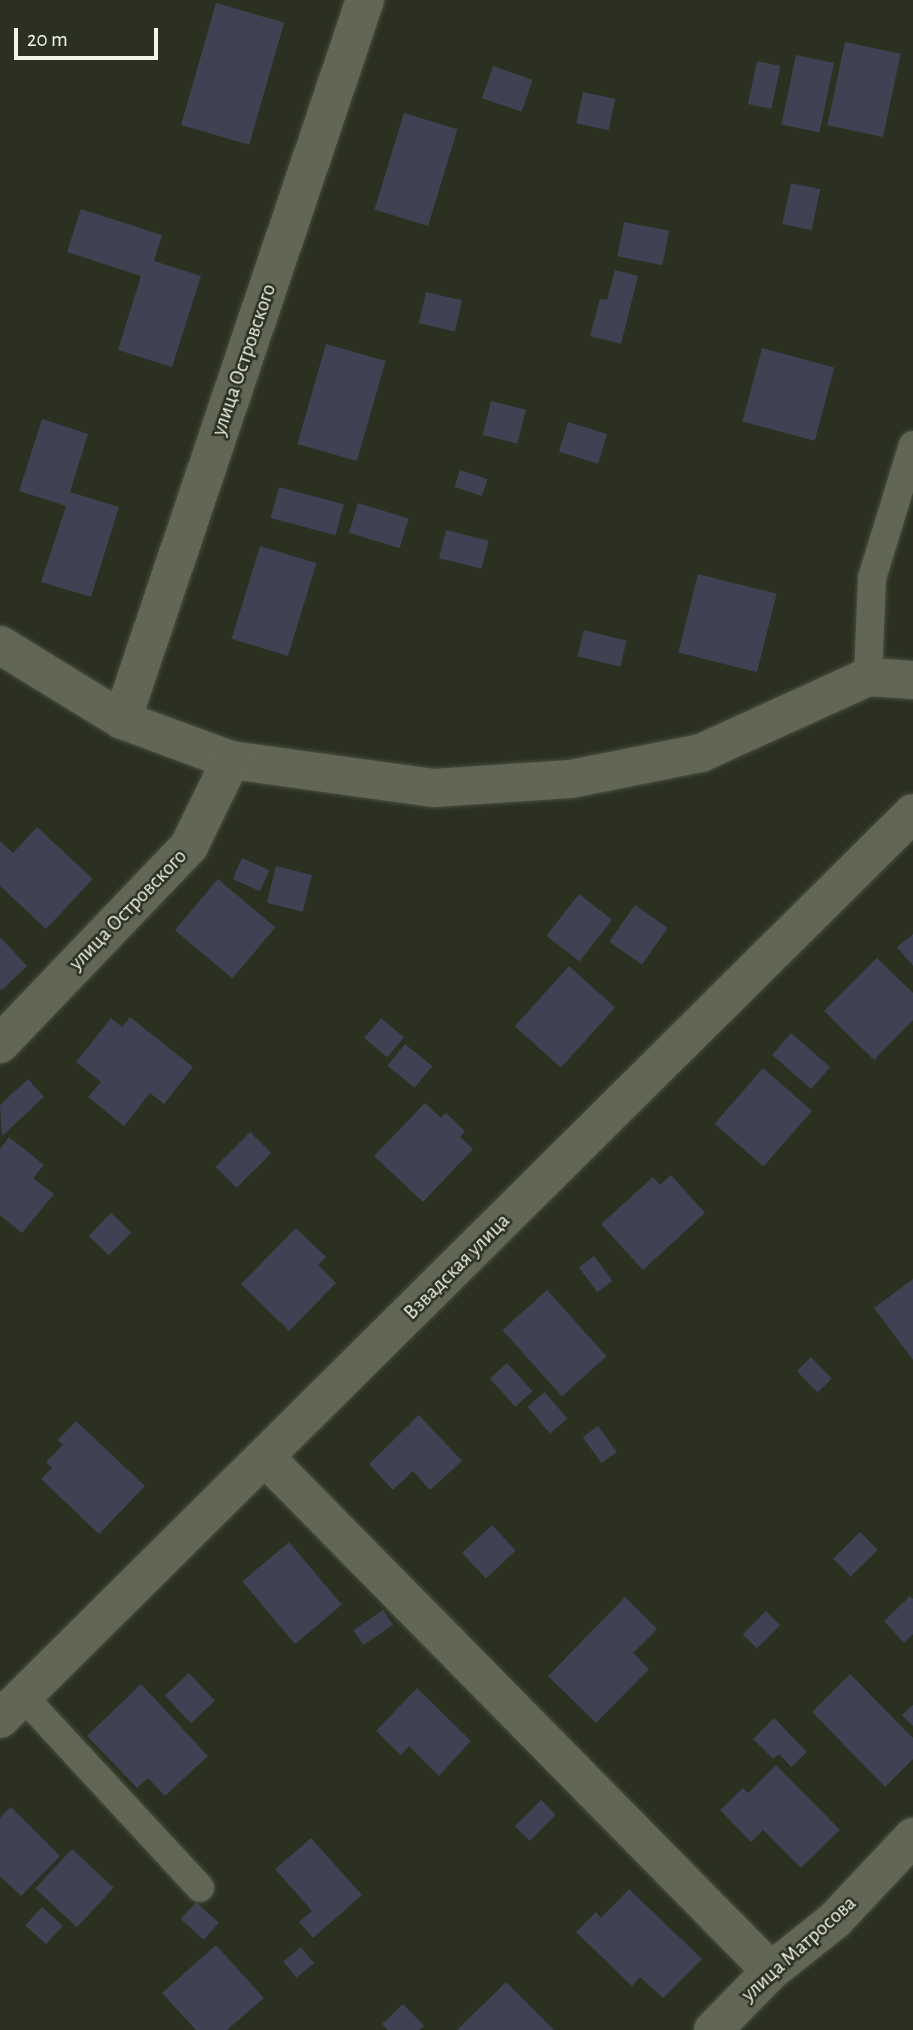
<!DOCTYPE html>
<meta charset="utf-8">
<style>
body{margin:0}
#map{position:relative;width:913px;height:2030px;overflow:hidden;background:#2b3020;font-family:"Alegreya Sans",sans-serif}
div>[style]{position:absolute}
.building>*{inset:0;background:#3f4252;transform-origin:0 0}
.roads{filter:drop-shadow(0 0 2px #494d3f) drop-shadow(0 0 2px #494d3f)}
.service>*{height:28px;margin:-14px;padding:0 14px;transform-origin:14px;border-radius:14px;background:#616655}
.minor>*{height:38px;margin:-19px;padding:0 19px;transform-origin:19px;border-radius:19px;background:#616655}
.tertiary>*{height:38px;margin:-19px;padding:0 19px;transform-origin:19px;border-radius:19px;background:#616655}
span{translate:-50% -50%;white-space:nowrap;text-align:center;line-height:1.15;-webkit-text-stroke:5px #2b3020;paint-order:stroke}
.street-label{font-size:21px;color:#f1f5ea}
.scale{position:absolute;left:14px;top:28px;width:144px;height:32px;box-sizing:border-box;border:4px solid #f1f5ea;border-top:0;padding-left:9px;font-size:21px;line-height:24px;white-space:nowrap;color:#f1f5ea;-webkit-text-stroke:5px #2b3020;paint-order:stroke}
</style>
<div id="map">
<div class="building">
<i style="left:216px;top:3px;width:71px;height:127px;rotate:16deg"></i>
<i style="left:845px;top:42px;width:57px;height:85px;rotate:12deg"></i>
<i style="left:796px;top:55px;width:39px;height:71px;rotate:12deg"></i>
<i style="left:757px;top:61px;width:24px;height:44px;rotate:12deg"></i>
<i style="left:493px;top:66px;width:42px;height:34px;rotate:19deg"></i>
<i style="left:583px;top:92px;width:33px;height:32px;rotate:12deg"></i>
<i style="left:404px;top:113px;width:56px;height:101px;rotate:17deg"></i>
<i style="left:791px;top:183px;width:30px;height:42px;rotate:12deg"></i>
<i style="clip-path:polygon(81px 209px,162px 235px,154px 261px,201px 276px,172px 367px,118px 350px,141px 276px,67px 252px)"></i>
<i style="left:624px;top:222px;width:46px;height:35px;rotate:11deg"></i>
<i style="clip-path:polygon(615px 270px,638px 276px,621px 344px,590px 336px,600px 299px,607px 300px)"></i>
<i style="left:426px;top:292px;width:37px;height:32px;rotate:13deg"></i>
<i style="left:326px;top:344px;width:62px;height:104px;rotate:16deg"></i>
<i style="left:762px;top:348px;width:75px;height:76px;rotate:15deg"></i>
<i style="left:491px;top:401px;width:36px;height:35px;rotate:14deg"></i>
<i style="clip-path:polygon(42px 419px,88px 434px,70px 492px,119px 507px,91px 597px,41px 582px,66px 506px,19px 491px)"></i>
<i style="left:568px;top:422px;width:41px;height:31px;rotate:17deg"></i>
<i style="left:460px;top:470px;width:29px;height:18px;rotate:18deg"></i>
<i style="left:279px;top:487px;width:67px;height:32px;rotate:15deg"></i>
<i style="left:358px;top:503px;width:53px;height:31px;rotate:17deg"></i>
<i style="left:446px;top:530px;width:44px;height:29px;rotate:14deg"></i>
<i style="left:260px;top:546px;width:59px;height:97px;rotate:17deg"></i>
<i style="left:698px;top:574px;width:81px;height:81px;rotate:14deg"></i>
<i style="left:584px;top:630px;width:44px;height:27px;rotate:14deg"></i>
<i style="clip-path:polygon(37px 827px,93px 879px,46px 929px,0 886px,0 841px,13px 853px)"></i>
<i style="left:242px;top:858px;width:30px;height:23px;rotate:24deg"></i>
<i style="left:276px;top:866px;width:37px;height:38px;rotate:14deg"></i>
<i style="left:218px;top:879px;width:75px;height:67px;rotate:40deg"></i>
<i style="left:579px;top:894px;width:42px;height:53px;rotate:38deg"></i>
<i style="left:635px;top:905px;width:40px;height:45px;rotate:35deg"></i>
<i style="clip-path:polygon(913px 934px,913px 966px,897px 947px)"></i>
<i style="clip-path:polygon(0 937px,27px 966px,2px 990px,0 989px)"></i>
<i style="clip-path:polygon(877px 958px,913px 993px,913px 1020px,874px 1060px,824px 1011px)"></i>
<i style="left:569px;top:966px;width:62px;height:81px;rotate:42deg"></i>
<i style="clip-path:polygon(130px 1017px,193px 1067px,164px 1104px,150px 1093px,124px 1126px,88px 1097px,101px 1082px,76px 1062px,111px 1018px,122px 1027px)"></i>
<i style="left:381px;top:1018px;width:30px;height:26px;rotate:40deg"></i>
<i style="left:791px;top:1033px;width:52px;height:29px;rotate:41deg"></i>
<i style="left:405px;top:1044px;width:35px;height:28px;rotate:39deg"></i>
<i style="left:763px;top:1068px;width:65px;height:74px;rotate:41deg"></i>
<i style="clip-path:polygon(28px 1079px,44px 1097px,2px 1136px,0 1105px)"></i>
<i style="clip-path:polygon(425px 1103px,441px 1118px,446px 1113px,465px 1131px,460px 1137px,473px 1149px,423px 1202px,374px 1156px)"></i>
<i style="left:250px;top:1132px;width:30px;height:49px;rotate:45deg"></i>
<i style="clip-path:polygon(9px 1137px,44px 1165px,33px 1178px,54px 1194px,22px 1233px,0 1215px,0 1149px)"></i>
<i style="clip-path:polygon(671px 1175px,705px 1213px,643px 1270px,601px 1224px,653px 1177px,660px 1185px)"></i>
<i style="left:111px;top:1213px;width:28px;height:32px;rotate:44deg"></i>
<i style="clip-path:polygon(296px 1228px,326px 1257px,318px 1265px,336px 1283px,289px 1331px,241px 1284px)"></i>
<i style="left:594px;top:1256px;width:31px;height:19px;rotate:53deg"></i>
<i style="clip-path:polygon(913px 1279px,913px 1360px,874px 1308px)"></i>
<i style="left:547px;top:1290px;width:89px;height:60px;rotate:48deg"></i>
<i style="left:811px;top:1357px;width:30px;height:20px;rotate:46deg"></i>
<i style="left:507px;top:1363px;width:38px;height:23px;rotate:48deg"></i>
<i style="left:545px;top:1392px;width:35px;height:23px;rotate:50deg"></i>
<i style="clip-path:polygon(419px 1415px,462px 1461px,430px 1490px,413px 1471px,393px 1490px,369px 1464px)"></i>
<i style="clip-path:polygon(76px 1421px,145px 1486px,99px 1534px,41px 1479px,52px 1468px,46px 1462px,63px 1445px,58px 1440px)"></i>
<i style="left:598px;top:1426px;width:32px;height:19px;rotate:54deg"></i>
<i style="left:492px;top:1525px;width:35px;height:41px;rotate:47deg"></i>
<i style="left:860px;top:1532px;width:25px;height:38px;rotate:45deg"></i>
<i style="left:289px;top:1542px;width:82px;height:61px;rotate:50deg"></i>
<i style="clip-path:polygon(910px 1596px,913px 1599px,913px 1634px,904px 1643px,884px 1621px)"></i>
<i style="clip-path:polygon(625px 1597px,657px 1629px,633px 1653px,649px 1669px,596px 1723px,548px 1676px)"></i>
<i style="left:383px;top:1610px;width:18px;height:36px;rotate:56deg"></i>
<i style="left:766px;top:1611px;width:20px;height:33px;rotate:45deg"></i>
<i style="left:189px;top:1673px;width:38px;height:33px;rotate:47deg"></i>
<i style="clip-path:polygon(850px 1674px,913px 1738px,913px 1759px,885px 1787px,812px 1712px)"></i>
<i style="clip-path:polygon(141px 1684px,208px 1756px,165px 1796px,148px 1778px,137px 1788px,87px 1736px)"></i>
<i style="clip-path:polygon(417px 1688px,471px 1741px,439px 1776px,409px 1746px,401px 1755px,376px 1731px)"></i>
<i style="clip-path:polygon(913px 1705px,913px 1726px,902px 1715px)"></i>
<i style="clip-path:polygon(774px 1718px,807px 1752px,791px 1767px,779px 1754px,773px 1759px,753px 1739px)"></i>
<i style="clip-path:polygon(776px 1765px,840px 1830px,801px 1868px,763px 1830px,751px 1842px,720px 1810px,743px 1788px,748px 1793px)"></i>
<i style="left:541px;top:1800px;width:21px;height:37px;rotate:45deg"></i>
<i style="clip-path:polygon(11px 1807px,60px 1856px,21px 1896px,0 1876px,0 1818px)"></i>
<i style="clip-path:polygon(311px 1838px,362px 1895px,313px 1938px,299px 1922px,312px 1911px,275px 1869px)"></i>
<i style="left:72px;top:1849px;width:57px;height:54px;rotate:43deg"></i>
<i style="clip-path:polygon(629px 1889px,702px 1959px,663px 1998px,640px 1977px,632px 1986px,576px 1932px,596px 1912px,601px 1918px)"></i>
<i style="left:196px;top:1902px;width:31px;height:23px;rotate:42deg"></i>
<i style="left:42px;top:1907px;width:28px;height:25px;rotate:42deg"></i>
<i style="clip-path:polygon(216px 1945px,264px 1998px,227px 2030px,196px 2030px,162px 1993px)"></i>
<i style="left:301px;top:1947px;width:21px;height:23px;rotate:51deg"></i>
<i style="clip-path:polygon(506px 1982px,554px 2030px,457px 2030px)"></i>
<i style="clip-path:polygon(403px 2004px,424px 2026px,419px 2030px,388px 2030px,382px 2024px)"></i>
</div>
<div class="roads">
<div class="service">
<i style="left:868px;top:677px;width:99px;rotate:-87.7deg"></i>
<i style="left:872px;top:578px;width:139px;rotate:-72.9deg"></i>
<i style="left:23px;top:1696px;width:261px;rotate:47.3deg"></i>
</div>
<div class="minor">
<i style="left:0;top:645px;width:143px;rotate:31.6deg"></i>
<i style="left:122px;top:720px;width:116px;rotate:20.2deg"></i>
<i style="left:231px;top:760px;width:205px;rotate:7.9deg"></i>
<i style="left:434px;top:788px;width:137px;rotate:-3.8deg"></i>
<i style="left:571px;top:779px;width:133px;rotate:-11.3deg"></i>
<i style="left:701px;top:753px;width:183px;rotate:-24.5deg"></i>
<i style="left:868px;top:677px;width:45px;rotate:3.8deg"></i>
<i style="left:122px;top:720px;width:760px;rotate:-71.35deg"></i>
<i style="left:0;top:1044px;width:274px;rotate:-46.3deg"></i>
<i style="left:189px;top:846px;width:96px;rotate:-64deg"></i>
<i style="left:265px;top:1457px;width:721px;rotate:45.45deg"></i>
<i style="left:713px;top:2030px;width:83px;rotate:-45.5deg"></i>
<i style="left:771px;top:1971px;width:82px;rotate:-38.6deg"></i>
<i style="left:835px;top:1920px;width:114px;rotate:-46.8deg"></i>
</div>
<div class="tertiary">
<i style="left:0;top:1719px;width:1286px;rotate:-44.78deg"></i>
</div>
</div>
<div class="street-label">
<span style="left:244px;top:360px;rotate:-71deg">улица Островского</span>
<span style="left:128px;top:910px;rotate:-46deg">улица Островского</span>
<span style="left:457px;top:1267px;rotate:-45deg">Взвадская улица</span>
<span style="left:799px;top:1949px;rotate:-42deg">улица Матросова</span>
</div>
<div class="scale">20 m</div>
</div>
